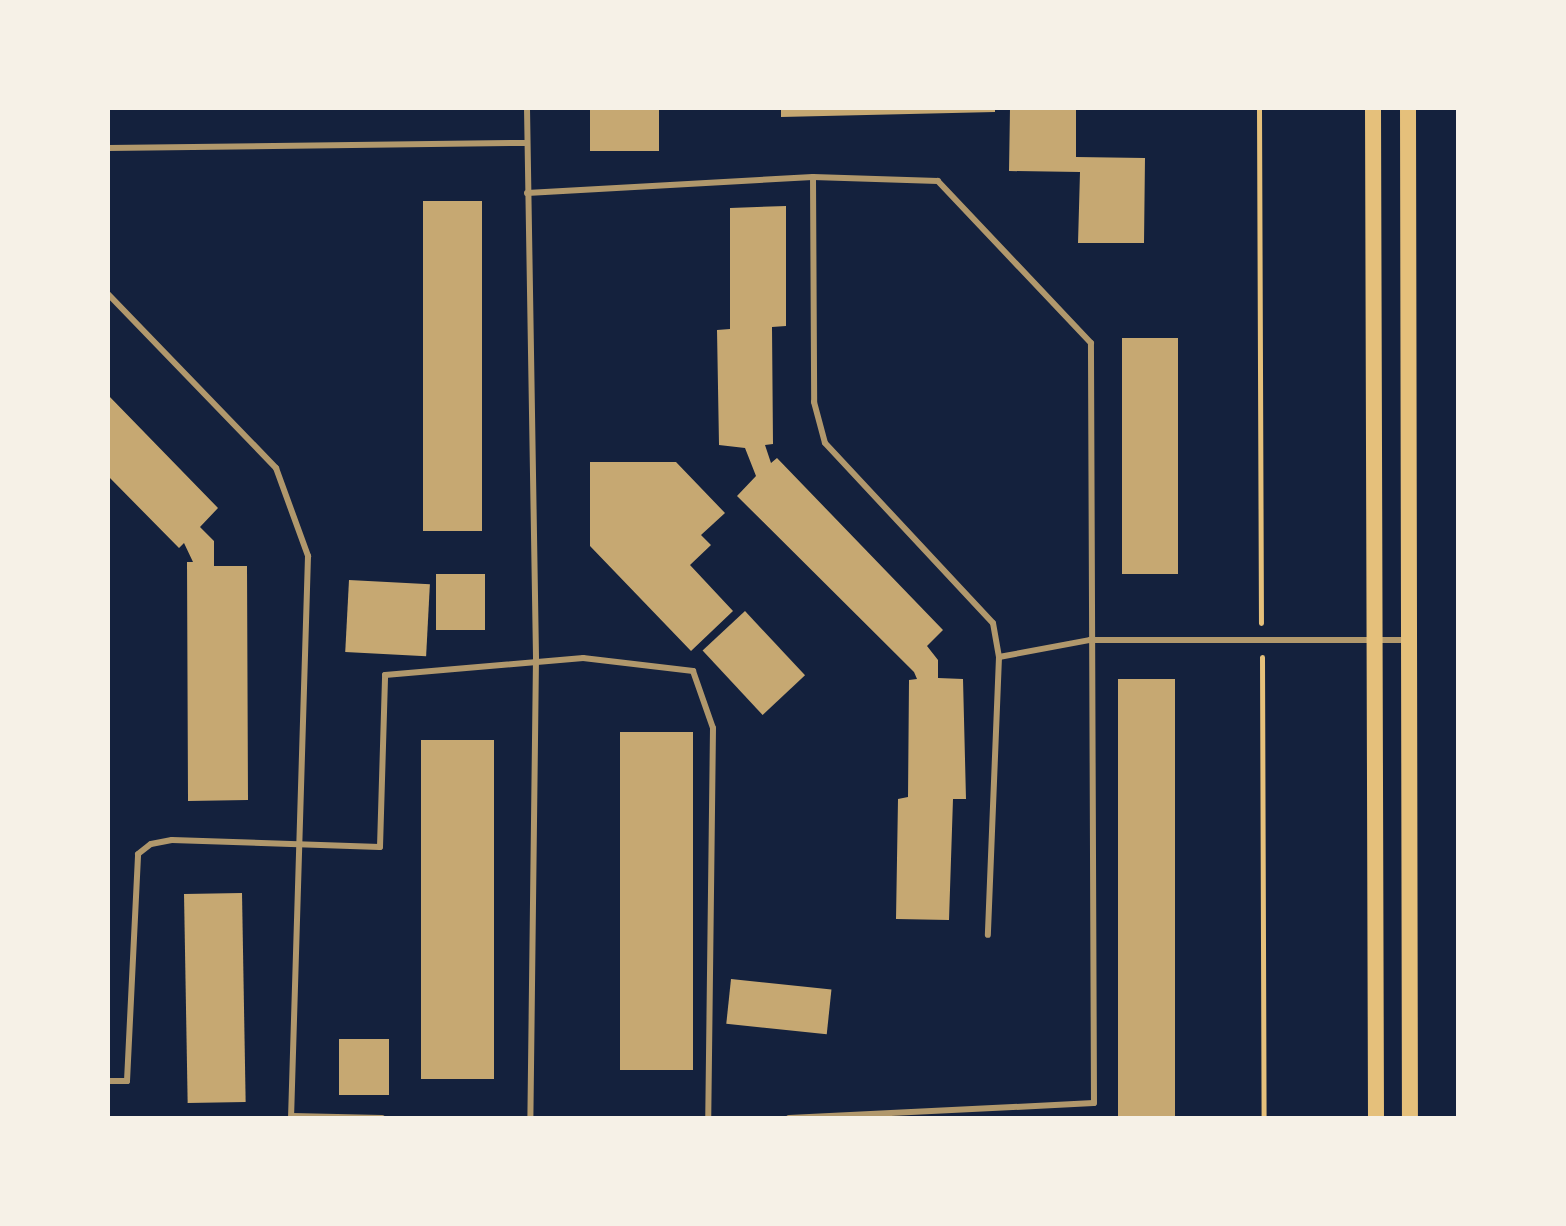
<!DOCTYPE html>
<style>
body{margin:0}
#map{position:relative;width:1566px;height:1226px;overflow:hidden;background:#14213d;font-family:"DM Sans",sans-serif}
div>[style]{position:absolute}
.building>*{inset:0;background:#c6a872;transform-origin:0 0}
.path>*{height:5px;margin:-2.5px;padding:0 2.5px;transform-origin:2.5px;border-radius:2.5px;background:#e5c07b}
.service>*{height:6px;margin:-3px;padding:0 3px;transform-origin:3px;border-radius:3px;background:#b1986c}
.secondary>*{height:16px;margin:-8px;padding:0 8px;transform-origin:8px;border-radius:8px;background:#e5c07b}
span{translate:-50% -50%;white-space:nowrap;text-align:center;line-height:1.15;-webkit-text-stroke:7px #f6f1e7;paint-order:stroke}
.frame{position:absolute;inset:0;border:110px solid #f6f1e7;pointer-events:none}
</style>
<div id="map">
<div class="building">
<i style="left:590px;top:108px;width:69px;height:43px"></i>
<i style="clip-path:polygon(781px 108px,995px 108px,995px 112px,781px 117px)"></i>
<i style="clip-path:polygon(1010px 108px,1076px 108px,1076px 157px,1145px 158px,1144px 243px,1078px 243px,1080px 172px,1009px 171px)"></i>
<i style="left:423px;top:201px;width:59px;height:330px"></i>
<i style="clip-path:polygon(786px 206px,786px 326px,772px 327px,773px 444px,765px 445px,771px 463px,777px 458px,943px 630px,927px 646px,938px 660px,938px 678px,963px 679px,966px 799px,953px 799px,949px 920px,896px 919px,898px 799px,908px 797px,909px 680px,917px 679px,914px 672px,737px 496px,756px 476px,745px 448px,719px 445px,717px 330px,730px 329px,730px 208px)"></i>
<i style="left:1122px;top:338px;width:56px;height:236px"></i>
<i style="clip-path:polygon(108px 395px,218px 508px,200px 527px,214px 541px,214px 566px,247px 566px,248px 800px,188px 801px,187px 562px,193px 562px,184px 543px,179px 548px,108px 476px)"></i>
<i style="clip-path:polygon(590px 462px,676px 462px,725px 513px,701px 535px,711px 545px,690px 565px,733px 611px,691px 651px,590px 546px)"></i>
<i style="left:436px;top:574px;width:49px;height:56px"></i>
<i style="left:349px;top:580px;width:81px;height:72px;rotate:3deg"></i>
<i style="left:745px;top:611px;width:88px;height:58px;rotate:47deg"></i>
<i style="left:1118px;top:679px;width:57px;height:439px"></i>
<i style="left:620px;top:732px;width:73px;height:338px"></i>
<i style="left:494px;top:740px;width:339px;height:73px;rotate:90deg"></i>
<i style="left:242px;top:893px;width:209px;height:58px;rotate:89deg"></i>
<i style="left:731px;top:979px;width:101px;height:45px;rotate:6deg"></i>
<i style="left:339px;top:1039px;width:50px;height:56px"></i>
</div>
<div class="path">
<i style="left:1259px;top:108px;width:515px;rotate:89.78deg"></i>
<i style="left:1262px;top:657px;width:461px;rotate:89.8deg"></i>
</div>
<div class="service">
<i style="left:527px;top:108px;width:550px;rotate:89.06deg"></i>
<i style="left:536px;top:658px;width:460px;rotate:90.7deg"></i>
<i style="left:108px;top:148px;width:419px;rotate:-0.7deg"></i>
<i style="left:527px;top:193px;width:286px;rotate:-3.2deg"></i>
<i style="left:108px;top:294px;width:242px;rotate:46deg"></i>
<i style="left:276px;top:468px;width:94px;rotate:70deg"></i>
<i style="left:308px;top:556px;width:562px;rotate:91.73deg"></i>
<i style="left:999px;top:657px;width:93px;rotate:-10.6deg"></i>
<i style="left:1090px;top:640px;width:318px"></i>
<i style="left:108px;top:1081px;width:19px"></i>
<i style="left:127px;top:1081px;width:227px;rotate:-87.2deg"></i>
<i style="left:138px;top:854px;width:16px;rotate:-38deg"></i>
<i style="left:151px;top:844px;width:21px;rotate:-11deg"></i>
<i style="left:172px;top:840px;width:208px;rotate:1.9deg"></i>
<i style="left:380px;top:847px;width:172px;rotate:-88.3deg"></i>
<i style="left:385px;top:675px;width:199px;rotate:-4.9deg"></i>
<i style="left:583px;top:658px;width:111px;rotate:6.7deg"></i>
<i style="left:693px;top:671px;width:60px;rotate:70.7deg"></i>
<i style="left:713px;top:728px;width:390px;rotate:90.7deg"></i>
<i style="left:292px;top:1116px;width:90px;rotate:1.3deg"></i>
<i style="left:789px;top:1118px;width:305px;rotate:-2.8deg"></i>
<i style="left:1094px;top:1103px;width:760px;rotate:-90.23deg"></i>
<i style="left:1091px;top:343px;width:223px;rotate:-133.4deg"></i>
<i style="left:938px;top:181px;width:125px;rotate:-178.2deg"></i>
<i style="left:813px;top:177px;width:225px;rotate:89.7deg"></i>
<i style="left:814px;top:402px;width:42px;rotate:75deg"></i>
<i style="left:825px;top:443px;width:246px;rotate:47deg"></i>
<i style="left:993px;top:623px;width:35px;rotate:80deg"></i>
<i style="left:999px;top:657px;width:278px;rotate:92.3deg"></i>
</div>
<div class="secondary">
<i style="left:1373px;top:108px;width:1010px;rotate:89.83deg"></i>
<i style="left:1408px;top:108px;width:1010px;rotate:89.89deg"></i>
</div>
<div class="frame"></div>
</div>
